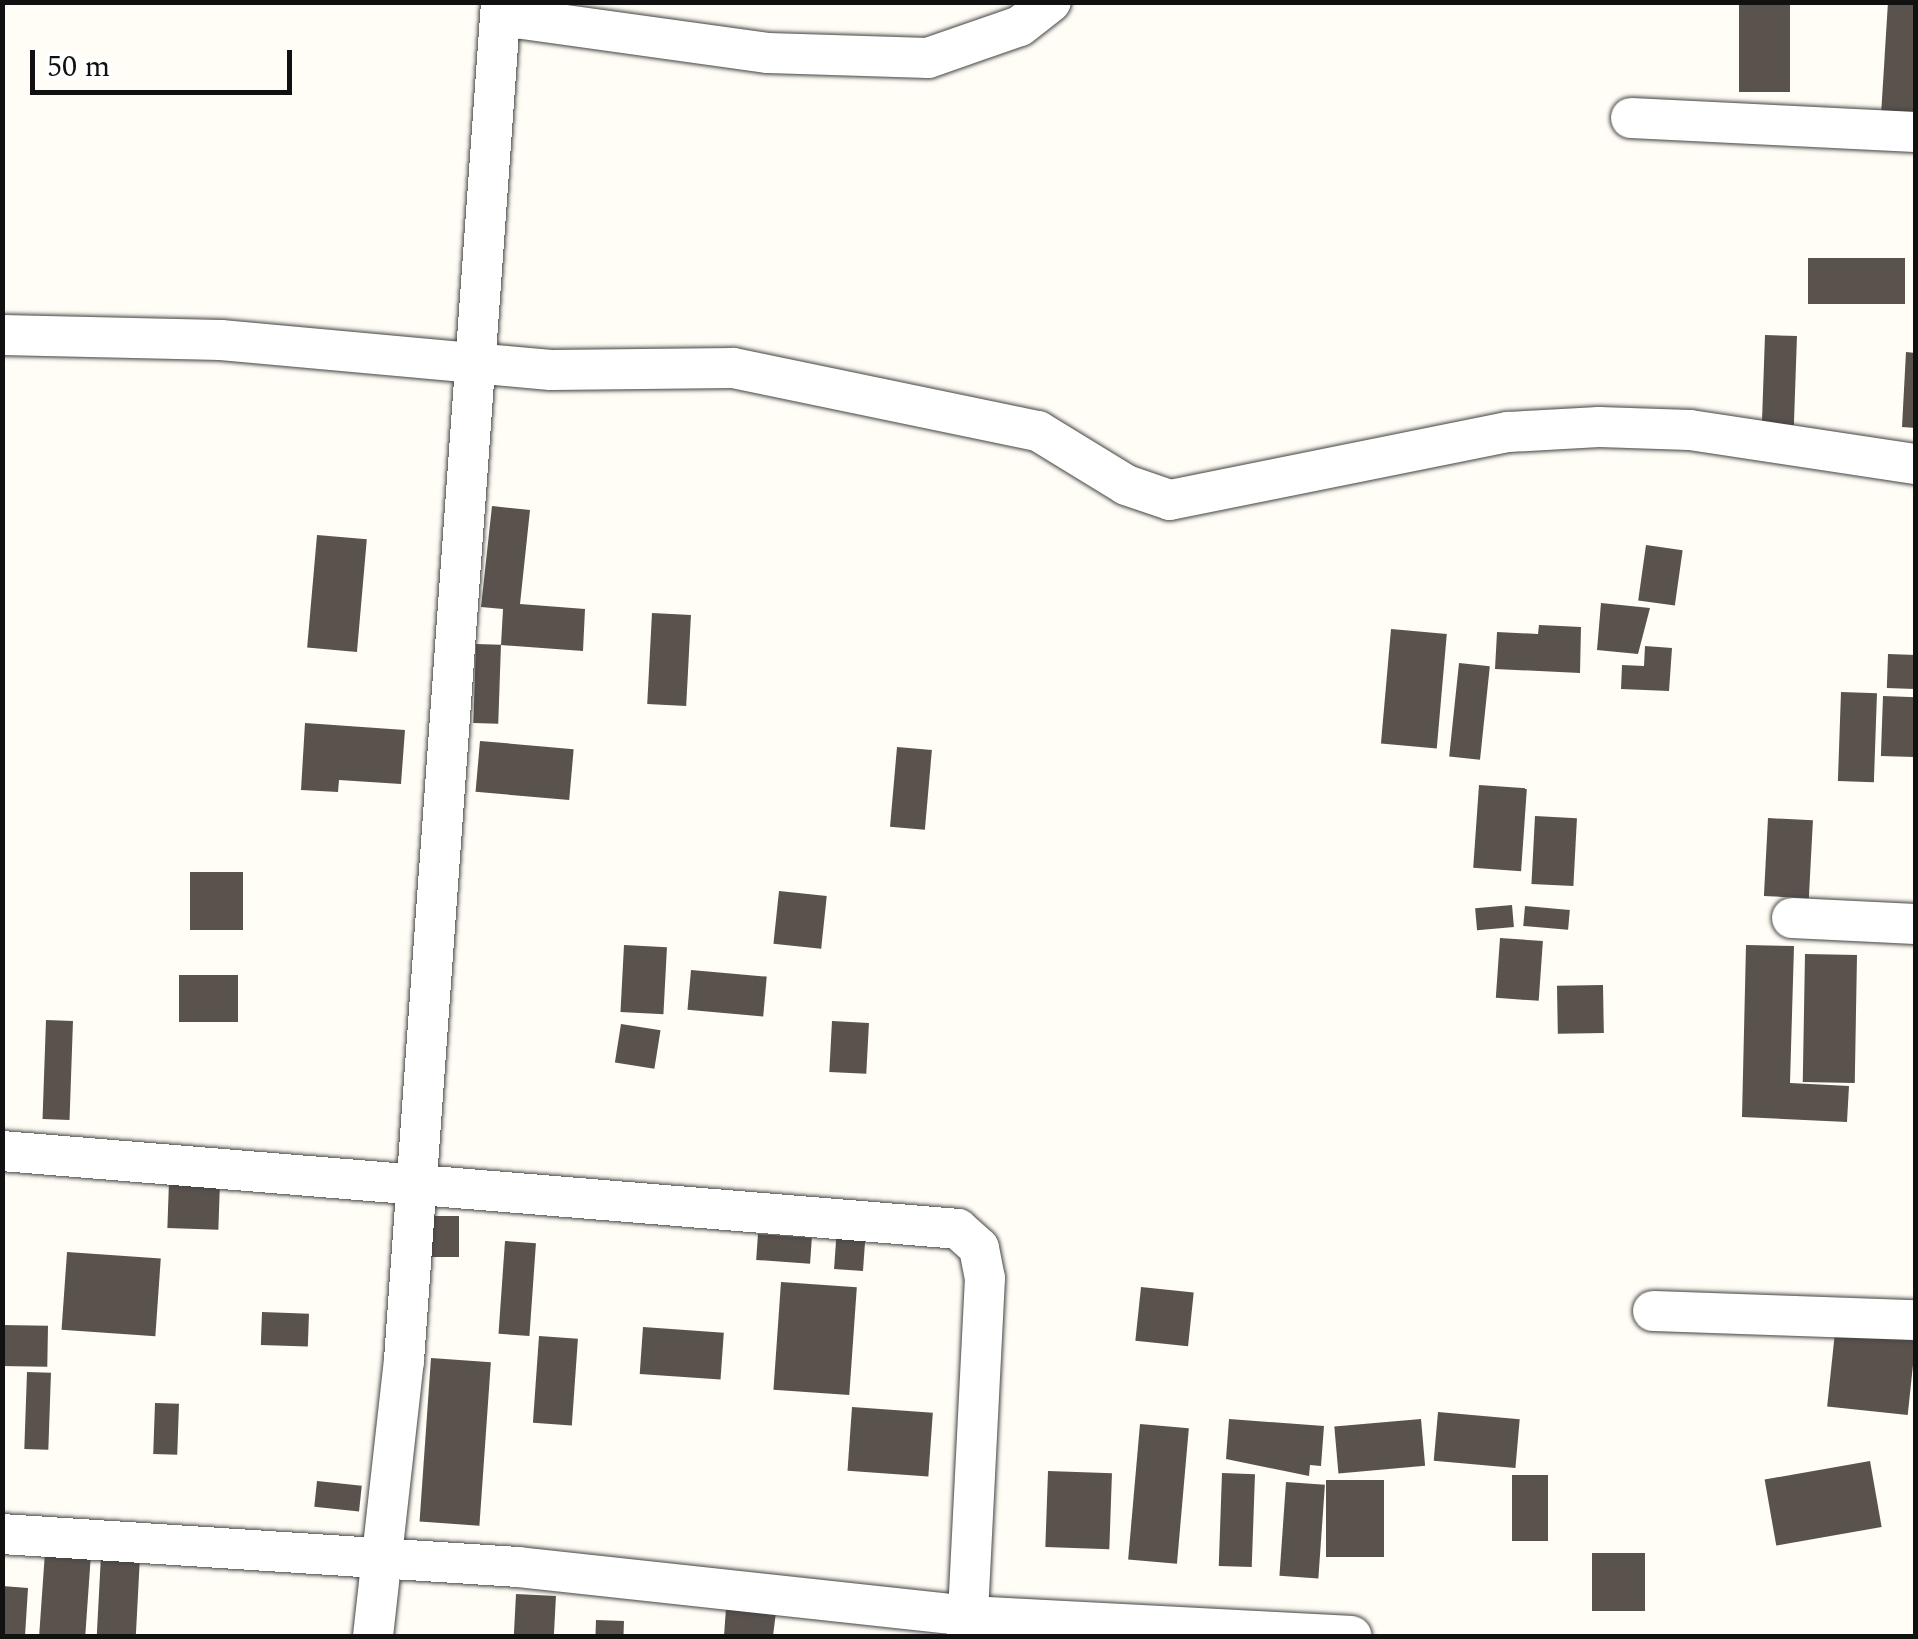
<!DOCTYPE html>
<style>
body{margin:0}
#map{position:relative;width:1918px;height:1639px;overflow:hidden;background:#fffdf5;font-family:Spectral,serif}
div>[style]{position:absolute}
.building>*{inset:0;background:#5a524d;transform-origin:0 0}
.roads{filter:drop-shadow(0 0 2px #444) drop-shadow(0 0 2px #444)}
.street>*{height:40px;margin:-20px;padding:0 20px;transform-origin:20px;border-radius:20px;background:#fff}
span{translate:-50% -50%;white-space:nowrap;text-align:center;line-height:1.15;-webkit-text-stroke:10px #fff;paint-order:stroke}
.frame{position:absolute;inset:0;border:5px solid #111;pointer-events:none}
.scale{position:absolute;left:30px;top:50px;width:262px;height:45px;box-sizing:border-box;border:5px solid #111;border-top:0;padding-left:12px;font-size:30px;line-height:35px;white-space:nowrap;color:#111;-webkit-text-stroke:8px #fff;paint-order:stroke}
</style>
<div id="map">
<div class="building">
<i style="left:1739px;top:2px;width:51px;height:90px"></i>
<i style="clip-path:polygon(1888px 2px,1916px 2px,1916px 117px,1881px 115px)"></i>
<i style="left:1808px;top:258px;width:97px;height:46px"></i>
<i style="left:1765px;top:335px;width:32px;height:89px;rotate:2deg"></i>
<i style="clip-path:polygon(1906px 352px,1916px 353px,1916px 428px,1902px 427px)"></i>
<i style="clip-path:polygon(492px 506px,530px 510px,520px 604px,585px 609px,583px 651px,501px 645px,503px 609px,481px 607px)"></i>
<i style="left:317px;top:535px;width:50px;height:113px;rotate:5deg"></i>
<i style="left:1646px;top:545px;width:37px;height:56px;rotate:8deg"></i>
<i style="clip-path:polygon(1601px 603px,1650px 608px,1638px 654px,1597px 650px)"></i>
<i style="left:652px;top:613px;width:39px;height:91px;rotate:3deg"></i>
<i style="clip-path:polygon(1539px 625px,1581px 627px,1580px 673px,1495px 669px,1497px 632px,1538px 634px)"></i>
<i style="left:1391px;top:629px;width:56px;height:115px;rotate:5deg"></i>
<i style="left:476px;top:644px;width:25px;height:79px;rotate:2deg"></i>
<i style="clip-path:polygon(1645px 646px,1672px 648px,1669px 691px,1621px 689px,1622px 665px,1644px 666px)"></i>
<i style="left:1888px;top:654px;width:28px;height:34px;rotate:2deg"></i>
<i style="left:1459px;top:663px;width:31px;height:94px;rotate:6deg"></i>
<i style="left:1841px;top:692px;width:36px;height:89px;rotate:2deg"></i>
<i style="left:1883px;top:696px;width:33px;height:60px;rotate:2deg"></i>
<i style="clip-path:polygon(305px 723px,405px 730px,401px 784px,339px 780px,338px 792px,301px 790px)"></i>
<i style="left:480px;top:741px;width:94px;height:51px;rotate:5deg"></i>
<i style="left:897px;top:747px;width:35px;height:80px;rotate:5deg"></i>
<i style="left:1479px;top:785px;width:48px;height:83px;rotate:4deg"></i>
<i style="left:1535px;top:816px;width:42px;height:68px;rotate:3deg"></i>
<i style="left:1768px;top:818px;width:45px;height:78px;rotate:3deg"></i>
<i style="left:190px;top:872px;width:53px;height:58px"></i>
<i style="left:779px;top:891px;width:48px;height:53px;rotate:6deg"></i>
<i style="left:1512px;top:905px;width:22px;height:37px;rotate:85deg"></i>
<i style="left:1525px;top:906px;width:45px;height:20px;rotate:5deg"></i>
<i style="left:1500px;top:938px;width:43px;height:60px;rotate:4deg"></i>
<i style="left:624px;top:945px;width:43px;height:67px;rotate:3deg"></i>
<i style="clip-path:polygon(1746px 945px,1794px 946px,1790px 1083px,1849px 1086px,1847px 1122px,1742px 1117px)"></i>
<i style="left:1805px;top:954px;width:52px;height:128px;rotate:1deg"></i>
<i style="left:691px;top:970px;width:76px;height:40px;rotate:5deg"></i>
<i style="left:179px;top:975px;width:59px;height:47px"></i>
<i style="left:1603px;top:985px;width:48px;height:46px;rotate:89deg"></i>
<i style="left:46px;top:1020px;width:27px;height:99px;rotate:2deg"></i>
<i style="left:832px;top:1021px;width:37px;height:51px;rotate:3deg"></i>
<i style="left:621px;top:1024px;width:40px;height:39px;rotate:9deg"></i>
<i style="left:169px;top:1181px;width:51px;height:47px;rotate:2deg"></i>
<i style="left:427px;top:1216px;width:32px;height:41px"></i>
<i style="left:837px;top:1227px;width:29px;height:42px;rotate:4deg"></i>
<i style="left:758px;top:1234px;width:54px;height:26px;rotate:4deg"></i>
<i style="left:505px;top:1241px;width:31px;height:93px;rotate:4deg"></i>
<i style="left:67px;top:1252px;width:94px;height:78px;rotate:4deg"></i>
<i style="left:781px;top:1282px;width:76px;height:108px;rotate:4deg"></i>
<i style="left:1141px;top:1287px;width:53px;height:54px;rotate:6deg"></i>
<i style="left:262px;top:1312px;width:47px;height:33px;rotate:2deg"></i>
<i style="left:2px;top:1325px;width:46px;height:41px;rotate:1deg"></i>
<i style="left:643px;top:1327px;width:81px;height:47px;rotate:4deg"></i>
<i style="left:1835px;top:1332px;width:81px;height:75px;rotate:6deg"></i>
<i style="left:539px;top:1336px;width:39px;height:87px;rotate:4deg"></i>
<i style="left:431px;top:1358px;width:60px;height:164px;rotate:4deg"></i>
<i style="left:27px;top:1372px;width:24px;height:77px;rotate:2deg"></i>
<i style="left:155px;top:1403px;width:24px;height:51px;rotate:2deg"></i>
<i style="left:852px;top:1407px;width:81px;height:64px;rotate:4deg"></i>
<i style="left:1438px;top:1412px;width:82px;height:49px;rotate:5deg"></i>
<i style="clip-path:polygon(1229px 1419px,1324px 1426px,1321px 1466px,1310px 1465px,1309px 1476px,1226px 1459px)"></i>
<i style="left:1421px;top:1419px;width:47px;height:87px;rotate:85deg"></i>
<i style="left:1140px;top:1424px;width:49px;height:136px;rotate:5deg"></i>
<i style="left:1870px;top:1461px;width:67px;height:107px;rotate:80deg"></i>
<i style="left:1048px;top:1471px;width:64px;height:76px;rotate:2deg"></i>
<i style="left:1222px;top:1473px;width:33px;height:93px;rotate:2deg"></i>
<i style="left:1512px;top:1475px;width:36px;height:66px"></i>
<i style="left:1326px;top:1480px;width:58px;height:77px"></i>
<i style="left:317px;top:1481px;width:45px;height:26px;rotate:6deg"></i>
<i style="left:1286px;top:1482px;width:39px;height:94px;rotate:4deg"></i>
<i style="left:45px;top:1552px;width:46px;height:84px;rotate:4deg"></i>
<i style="left:1592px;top:1553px;width:53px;height:58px"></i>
<i style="left:101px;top:1555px;width:39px;height:81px;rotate:3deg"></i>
<i style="clip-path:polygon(2px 1586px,28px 1588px,25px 1636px,2px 1636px)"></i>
<i style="left:516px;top:1594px;width:40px;height:42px;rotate:3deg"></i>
<i style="clip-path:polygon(726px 1608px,776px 1612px,773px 1636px,724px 1636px)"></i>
<i style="left:596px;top:1620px;width:28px;height:16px;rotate:2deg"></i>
</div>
<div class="roads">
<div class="street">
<i style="left:501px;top:16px;width:270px;rotate:7.9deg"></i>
<i style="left:768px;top:53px;width:160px;rotate:1.8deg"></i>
<i style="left:928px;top:58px;width:97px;rotate:-19.2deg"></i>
<i style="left:1020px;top:26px;width:39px;rotate:-38deg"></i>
<i style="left:1631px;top:118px;width:285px;rotate:2.8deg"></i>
<i style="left:2px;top:335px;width:219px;rotate:1.3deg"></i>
<i style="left:221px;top:340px;width:331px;rotate:5.2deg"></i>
<i style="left:551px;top:370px;width:182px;rotate:-0.6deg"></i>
<i style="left:733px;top:368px;width:311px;rotate:11.7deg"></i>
<i style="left:1038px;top:431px;width:103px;rotate:31.5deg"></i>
<i style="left:1126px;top:485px;width:46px;rotate:18.8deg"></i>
<i style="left:1170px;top:500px;width:345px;rotate:-11.4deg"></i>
<i style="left:1508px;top:432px;width:91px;rotate:-3.1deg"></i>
<i style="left:1599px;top:427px;width:91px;rotate:1.9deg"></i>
<i style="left:1690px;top:430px;width:229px;rotate:8.6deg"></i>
<i style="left:1792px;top:918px;width:124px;rotate:2.8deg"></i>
<i style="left:2px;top:1151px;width:959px;rotate:4.66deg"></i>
<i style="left:958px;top:1229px;width:28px;rotate:42deg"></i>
<i style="left:979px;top:1248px;width:31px;rotate:79deg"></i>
<i style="left:985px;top:1278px;width:358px;rotate:92.9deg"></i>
<i style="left:1653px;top:1311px;width:263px;rotate:2deg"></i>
<i style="left:2px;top:1534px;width:517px;rotate:3.66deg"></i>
<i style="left:518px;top:1567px;width:454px;rotate:6.2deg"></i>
<i style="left:969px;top:1616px;width:383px;rotate:3deg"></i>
<i style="left:373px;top:1636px;width:278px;rotate:-83.6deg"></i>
<i style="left:404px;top:1360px;width:1361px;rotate:-85.91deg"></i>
</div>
</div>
<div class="frame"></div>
<div class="scale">50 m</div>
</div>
